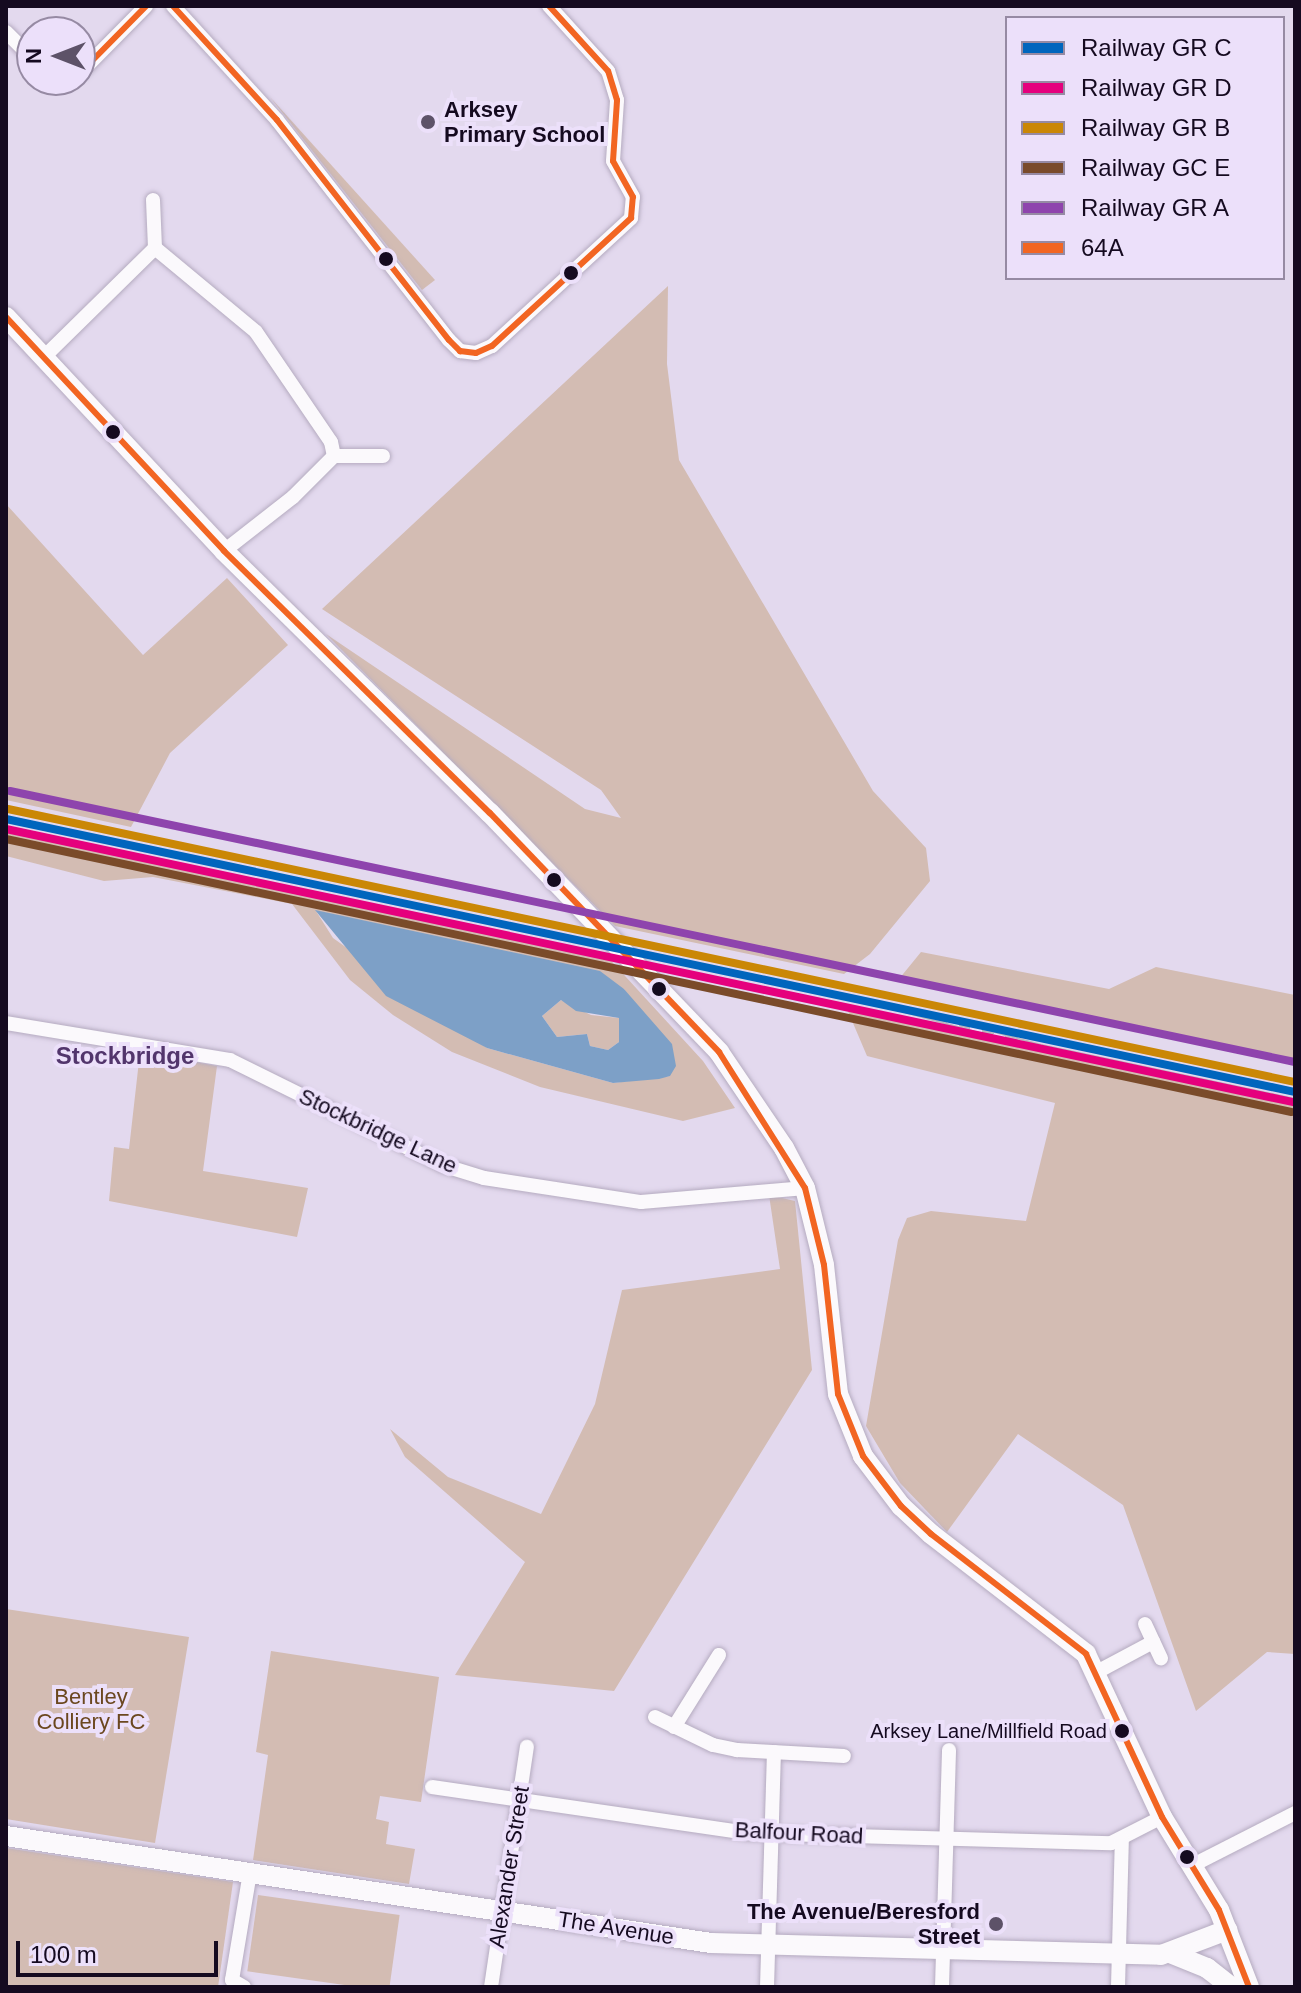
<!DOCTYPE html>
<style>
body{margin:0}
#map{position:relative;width:1301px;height:1993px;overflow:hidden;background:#e3d9ee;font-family:Helvetica,sans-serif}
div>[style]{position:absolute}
.green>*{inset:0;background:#d3bcb3;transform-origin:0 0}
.water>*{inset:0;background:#7da0c7}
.roads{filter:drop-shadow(0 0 2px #b5abc0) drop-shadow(0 0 2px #b5abc0)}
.street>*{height:14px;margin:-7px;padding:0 7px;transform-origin:7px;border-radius:7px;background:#fbf9fc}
.secondary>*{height:20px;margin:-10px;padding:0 10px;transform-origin:10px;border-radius:10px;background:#fbf9fc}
.rail>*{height:7px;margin-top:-3.5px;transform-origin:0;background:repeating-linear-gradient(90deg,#ece0fa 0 12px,#bbb8be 0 24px);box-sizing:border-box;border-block:2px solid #bbb8be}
.bus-1>*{height:6px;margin:-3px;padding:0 3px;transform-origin:3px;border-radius:3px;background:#f26522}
.rail-1>*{height:8px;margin:-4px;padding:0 4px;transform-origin:4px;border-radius:4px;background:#0065bd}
.rail-2>*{height:8px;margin:-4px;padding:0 4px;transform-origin:4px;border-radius:4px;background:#e5007d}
.rail-3>*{height:8px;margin:-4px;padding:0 4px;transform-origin:4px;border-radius:4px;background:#ca8706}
.rail-4>*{height:8px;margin:-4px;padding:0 4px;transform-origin:4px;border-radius:4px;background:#7a4b2a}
.rail-5>*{height:8px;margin:-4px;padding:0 4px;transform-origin:4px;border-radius:4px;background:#8e44ad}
.dots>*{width:22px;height:22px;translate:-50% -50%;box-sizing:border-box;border:4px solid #ece0fa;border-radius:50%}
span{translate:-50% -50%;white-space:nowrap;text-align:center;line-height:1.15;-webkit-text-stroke:8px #ece0fa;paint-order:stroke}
.bus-label{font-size:20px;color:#150a20}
.right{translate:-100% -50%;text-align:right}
.poi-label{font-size:22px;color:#150a20;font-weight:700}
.left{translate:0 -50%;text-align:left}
.street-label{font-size:22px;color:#150a20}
.park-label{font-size:22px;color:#6b471f}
.neighbourhood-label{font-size:24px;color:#52356c;font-weight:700}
.frame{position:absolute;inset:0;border:8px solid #150a20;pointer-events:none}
.legend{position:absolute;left:1005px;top:16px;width:280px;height:264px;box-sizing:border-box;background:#ece0fa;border:2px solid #968aa3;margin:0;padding:10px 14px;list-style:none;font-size:24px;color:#150a20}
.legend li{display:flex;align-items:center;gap:16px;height:40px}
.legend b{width:40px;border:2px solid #968aa3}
.north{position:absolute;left:16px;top:16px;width:80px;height:80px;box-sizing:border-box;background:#ece0fa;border:2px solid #968aa3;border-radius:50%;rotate:270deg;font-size:22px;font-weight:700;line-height:32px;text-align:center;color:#150a20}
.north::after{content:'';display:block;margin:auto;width:28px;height:36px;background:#5d5268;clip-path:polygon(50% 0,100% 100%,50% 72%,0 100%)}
.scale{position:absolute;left:16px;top:1941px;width:202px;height:36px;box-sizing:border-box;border:4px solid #150a20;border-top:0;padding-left:10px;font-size:24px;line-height:28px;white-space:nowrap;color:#150a20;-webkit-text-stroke:6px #ece0fa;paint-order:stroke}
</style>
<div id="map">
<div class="green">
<i style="clip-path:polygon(270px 97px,435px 280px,422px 290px)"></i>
<i style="clip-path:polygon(668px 286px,667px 364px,679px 460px,873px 791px,926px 848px,930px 881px,870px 954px,844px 974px,615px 926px,326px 634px,585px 809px,621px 818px,601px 790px,322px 609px)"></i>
<i style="clip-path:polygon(6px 504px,143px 655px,227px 578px,288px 645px,170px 753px,131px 827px,6px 800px)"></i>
<i style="clip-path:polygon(evenodd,6px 829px,604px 953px,703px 1061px,735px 1108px,683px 1121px,540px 1087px,452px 1052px,393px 1015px,350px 980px,292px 904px,153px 877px,104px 881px,6px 856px,6px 829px,316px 911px,624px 989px,670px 1076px,613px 1083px,487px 1048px,333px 938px,316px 911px)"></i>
<i style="clip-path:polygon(921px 952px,1109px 989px,1156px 967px,1295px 995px,1295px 1064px,899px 979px)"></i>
<i style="clip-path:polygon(561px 1000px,591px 1015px,619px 1018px,619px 1042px,608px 1050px,590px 1046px,587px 1034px,557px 1037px,542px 1016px)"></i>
<i style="clip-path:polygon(847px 1009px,1295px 1105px,1295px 1654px,1267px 1652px,1196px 1711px,1123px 1505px,1018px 1434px,947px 1532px,900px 1483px,866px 1426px,898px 1240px,907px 1218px,931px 1211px,1026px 1221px,1055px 1103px,867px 1056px)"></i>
<i style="clip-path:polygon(140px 1052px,217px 1066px,203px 1171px,308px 1188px,297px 1237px,109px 1201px,114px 1147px,129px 1149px)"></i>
<i style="clip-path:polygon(769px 1195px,795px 1201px,812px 1370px,614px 1691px,455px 1675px,525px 1562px,405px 1457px,390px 1429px,448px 1477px,541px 1514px,595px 1404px,622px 1290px,780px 1269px)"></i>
<i style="clip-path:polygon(6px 1609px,189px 1637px,155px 1843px,6px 1819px)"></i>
<i style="clip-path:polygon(271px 1651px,439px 1677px,421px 1802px,380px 1796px,376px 1819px,389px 1822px,386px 1844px,415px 1849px,409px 1884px,253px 1860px,268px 1755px,256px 1752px)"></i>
<i style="clip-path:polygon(6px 1848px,233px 1882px,218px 1987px,6px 1987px)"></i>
<i style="left:258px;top:1895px;width:143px;height:77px;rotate:8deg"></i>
</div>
<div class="water">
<i style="clip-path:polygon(evenodd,315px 910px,600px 971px,624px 989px,672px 1044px,676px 1066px,670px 1076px,659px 1079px,613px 1083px,487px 1048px,386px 996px,315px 910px,561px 1000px,576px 1011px,619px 1018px,619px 1042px,608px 1050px,590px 1046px,587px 1034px,557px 1037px,542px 1016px,561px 1000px)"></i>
</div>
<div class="roads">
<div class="street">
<i style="left:173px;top:6px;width:154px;rotate:47.6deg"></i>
<i style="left:277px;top:120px;width:279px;rotate:52deg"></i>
<i style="left:449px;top:340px;width:16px;rotate:45deg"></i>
<i style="left:460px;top:351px;width:16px;rotate:7deg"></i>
<i style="left:476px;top:353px;width:17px;rotate:-24deg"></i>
<i style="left:492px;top:346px;width:189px;rotate:-42.6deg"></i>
<i style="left:631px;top:218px;width:21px;rotate:-85deg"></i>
<i style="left:633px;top:197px;width:41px;rotate:-119.1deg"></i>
<i style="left:613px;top:161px;width:61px;rotate:-86.2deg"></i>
<i style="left:617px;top:100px;width:30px;rotate:-107deg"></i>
<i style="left:608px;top:71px;width:88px;rotate:-132.2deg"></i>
<i style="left:6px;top:32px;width:37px;rotate:45deg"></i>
<i style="left:80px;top:73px;width:94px;rotate:-45.4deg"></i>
<i style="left:58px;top:80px;width:12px"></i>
<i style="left:153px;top:200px;width:48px;rotate:87.6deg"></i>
<i style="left:44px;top:357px;width:156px;rotate:-44.5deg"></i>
<i style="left:155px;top:248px;width:131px;rotate:39.7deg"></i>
<i style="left:256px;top:332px;width:133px;rotate:55.7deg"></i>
<i style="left:331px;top:442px;width:14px;rotate:78deg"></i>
<i style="left:334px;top:456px;width:58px;rotate:135deg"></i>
<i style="left:293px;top:497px;width:88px;rotate:142deg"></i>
<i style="left:334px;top:456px;width:49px"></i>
<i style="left:6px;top:1023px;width:227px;rotate:9.4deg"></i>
<i style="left:230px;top:1060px;width:237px;rotate:26.3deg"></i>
<i style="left:442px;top:1165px;width:44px;rotate:17.2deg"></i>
<i style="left:484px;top:1178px;width:159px;rotate:8.7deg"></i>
<i style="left:641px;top:1202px;width:165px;rotate:-4.9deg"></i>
<i style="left:1145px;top:1624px;width:38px;rotate:65deg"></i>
<i style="left:1095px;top:1673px;width:66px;rotate:-28.1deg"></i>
<i style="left:655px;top:1717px;width:64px;rotate:25.8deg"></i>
<i style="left:713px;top:1745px;width:25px;rotate:12deg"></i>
<i style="left:737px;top:1750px;width:107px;rotate:3.2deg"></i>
<i style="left:674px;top:1727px;width:85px;rotate:-58deg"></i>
<i style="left:432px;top:1787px;width:317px;rotate:8.3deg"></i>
<i style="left:746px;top:1833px;width:365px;rotate:1.6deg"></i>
<i style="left:1111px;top:1843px;width:57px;rotate:-27deg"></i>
<i style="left:1191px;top:1866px;width:117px;rotate:-27deg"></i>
<i style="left:244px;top:1987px;width:14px;rotate:-150deg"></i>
<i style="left:232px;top:1980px;width:109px;rotate:-80.5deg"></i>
<i style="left:491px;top:1987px;width:243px;rotate:-81.5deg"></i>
<i style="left:767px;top:1987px;width:235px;rotate:-88.3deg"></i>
<i style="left:942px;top:1987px;width:237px;rotate:-88.3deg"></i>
<i style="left:1118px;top:1987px;width:148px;rotate:-88.5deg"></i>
</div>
<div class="secondary">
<i style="left:6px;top:317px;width:320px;rotate:47deg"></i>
<i style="left:224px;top:551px;width:373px;rotate:44.6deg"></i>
<i style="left:490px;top:813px;width:331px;rotate:46.2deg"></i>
<i style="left:719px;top:1052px;width:116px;rotate:55.9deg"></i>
<i style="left:784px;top:1148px;width:45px;rotate:62.3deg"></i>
<i style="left:805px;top:1188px;width:79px;rotate:76.1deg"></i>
<i style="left:824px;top:1265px;width:130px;rotate:83.8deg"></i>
<i style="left:838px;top:1394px;width:67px;rotate:68deg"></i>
<i style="left:863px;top:1456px;width:63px;rotate:52.8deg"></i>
<i style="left:901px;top:1506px;width:41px;rotate:43deg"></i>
<i style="left:931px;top:1534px;width:196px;rotate:37.7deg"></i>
<i style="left:1086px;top:1654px;width:180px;rotate:65deg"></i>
<i style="left:1162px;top:1817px;width:109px;rotate:58.5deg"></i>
<i style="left:1219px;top:1910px;width:83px;rotate:68.7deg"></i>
<i style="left:6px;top:1836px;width:713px;rotate:8.63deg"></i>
<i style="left:711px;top:1943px;width:450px;rotate:1.5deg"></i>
<i style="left:1161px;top:1955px;width:71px;rotate:-20.7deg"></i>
<i style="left:1170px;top:1953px;width:40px;rotate:22deg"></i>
<i style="left:1207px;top:1968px;width:31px;rotate:38deg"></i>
</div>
</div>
<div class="rail">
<i style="left:901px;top:1008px;width:145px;rotate:15.6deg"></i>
<i style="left:1041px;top:1047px;width:260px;rotate:12deg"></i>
</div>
<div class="bus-1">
<i style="left:173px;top:6px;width:154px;rotate:47.6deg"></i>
<i style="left:277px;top:120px;width:279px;rotate:52deg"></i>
<i style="left:449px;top:340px;width:16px;rotate:45deg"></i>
<i style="left:460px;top:351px;width:16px;rotate:7deg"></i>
<i style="left:476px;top:353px;width:17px;rotate:-24deg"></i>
<i style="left:492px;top:346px;width:189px;rotate:-42.6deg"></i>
<i style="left:631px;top:218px;width:21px;rotate:-85deg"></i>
<i style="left:633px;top:197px;width:41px;rotate:-119.1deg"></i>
<i style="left:613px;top:161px;width:61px;rotate:-86.2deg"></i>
<i style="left:617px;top:100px;width:30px;rotate:-107deg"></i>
<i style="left:608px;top:71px;width:88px;rotate:-132.2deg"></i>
<i style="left:80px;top:73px;width:94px;rotate:-45.4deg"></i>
<i style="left:6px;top:317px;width:320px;rotate:47deg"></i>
<i style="left:224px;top:551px;width:373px;rotate:44.6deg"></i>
<i style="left:490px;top:813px;width:331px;rotate:46.2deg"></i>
<i style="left:719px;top:1052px;width:161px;rotate:57.7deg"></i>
<i style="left:805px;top:1188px;width:79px;rotate:76.1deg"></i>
<i style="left:824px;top:1265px;width:130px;rotate:83.8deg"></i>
<i style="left:838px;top:1394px;width:67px;rotate:68deg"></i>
<i style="left:863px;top:1456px;width:63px;rotate:52.8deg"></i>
<i style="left:901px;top:1506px;width:41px;rotate:43deg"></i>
<i style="left:931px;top:1534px;width:196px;rotate:37.7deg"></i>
<i style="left:1086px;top:1654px;width:180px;rotate:65deg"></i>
<i style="left:1162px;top:1817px;width:109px;rotate:58.5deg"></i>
<i style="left:1219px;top:1910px;width:83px;rotate:68.7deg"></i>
</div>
<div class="rail-1">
<i style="left:6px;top:819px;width:1318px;rotate:11.96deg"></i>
</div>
<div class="rail-2">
<i style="left:6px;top:829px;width:1316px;rotate:11.98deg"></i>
</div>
<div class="rail-3">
<i style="left:8px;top:809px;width:1316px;rotate:11.98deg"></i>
</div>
<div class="rail-4">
<i style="left:6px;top:839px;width:1314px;rotate:11.99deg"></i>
</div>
<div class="rail-5">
<i style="left:10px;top:791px;width:1313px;rotate:11.91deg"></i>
</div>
<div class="dots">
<i style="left:428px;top:122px;background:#5d5268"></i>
<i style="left:386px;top:259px;background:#150a20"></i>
<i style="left:571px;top:273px;background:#150a20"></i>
<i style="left:113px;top:432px;background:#150a20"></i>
<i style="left:554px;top:880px;background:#150a20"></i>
<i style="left:659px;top:989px;background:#150a20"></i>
<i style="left:1122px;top:1731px;background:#150a20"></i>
<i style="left:1187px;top:1857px;background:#150a20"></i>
<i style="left:996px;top:1924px;background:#5d5268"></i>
</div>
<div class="bus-label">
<span class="right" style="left:1107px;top:1731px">Arksey Lane/Millfield Road</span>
</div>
<div class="poi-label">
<span class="left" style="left:444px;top:122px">Arksey<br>Primary School</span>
<span class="right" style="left:980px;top:1924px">The Avenue/Beresford<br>Street</span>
</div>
<div class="street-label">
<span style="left:378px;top:1131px;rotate:25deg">Stockbridge Lane</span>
<span style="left:799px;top:1833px;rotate:3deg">Balfour Road</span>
<span style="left:509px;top:1867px;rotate:-81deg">Alexander Street</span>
<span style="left:616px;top:1928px;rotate:9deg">The Avenue</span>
</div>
<div class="park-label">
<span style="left:91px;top:1709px">Bentley<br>Colliery FC</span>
</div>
<div class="neighbourhood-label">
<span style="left:125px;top:1056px">Stockbridge</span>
</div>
<div class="frame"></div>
<ul class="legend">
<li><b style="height:10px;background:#0065bd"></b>Railway GR C</li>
<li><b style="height:10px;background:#e5007d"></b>Railway GR D</li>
<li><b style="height:10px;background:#ca8706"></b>Railway GR B</li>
<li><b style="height:10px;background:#7a4b2a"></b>Railway GC E</li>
<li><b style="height:10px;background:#8e44ad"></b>Railway GR A</li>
<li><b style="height:10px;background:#f26522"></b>64A</li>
</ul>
<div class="north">N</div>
<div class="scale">100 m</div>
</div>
